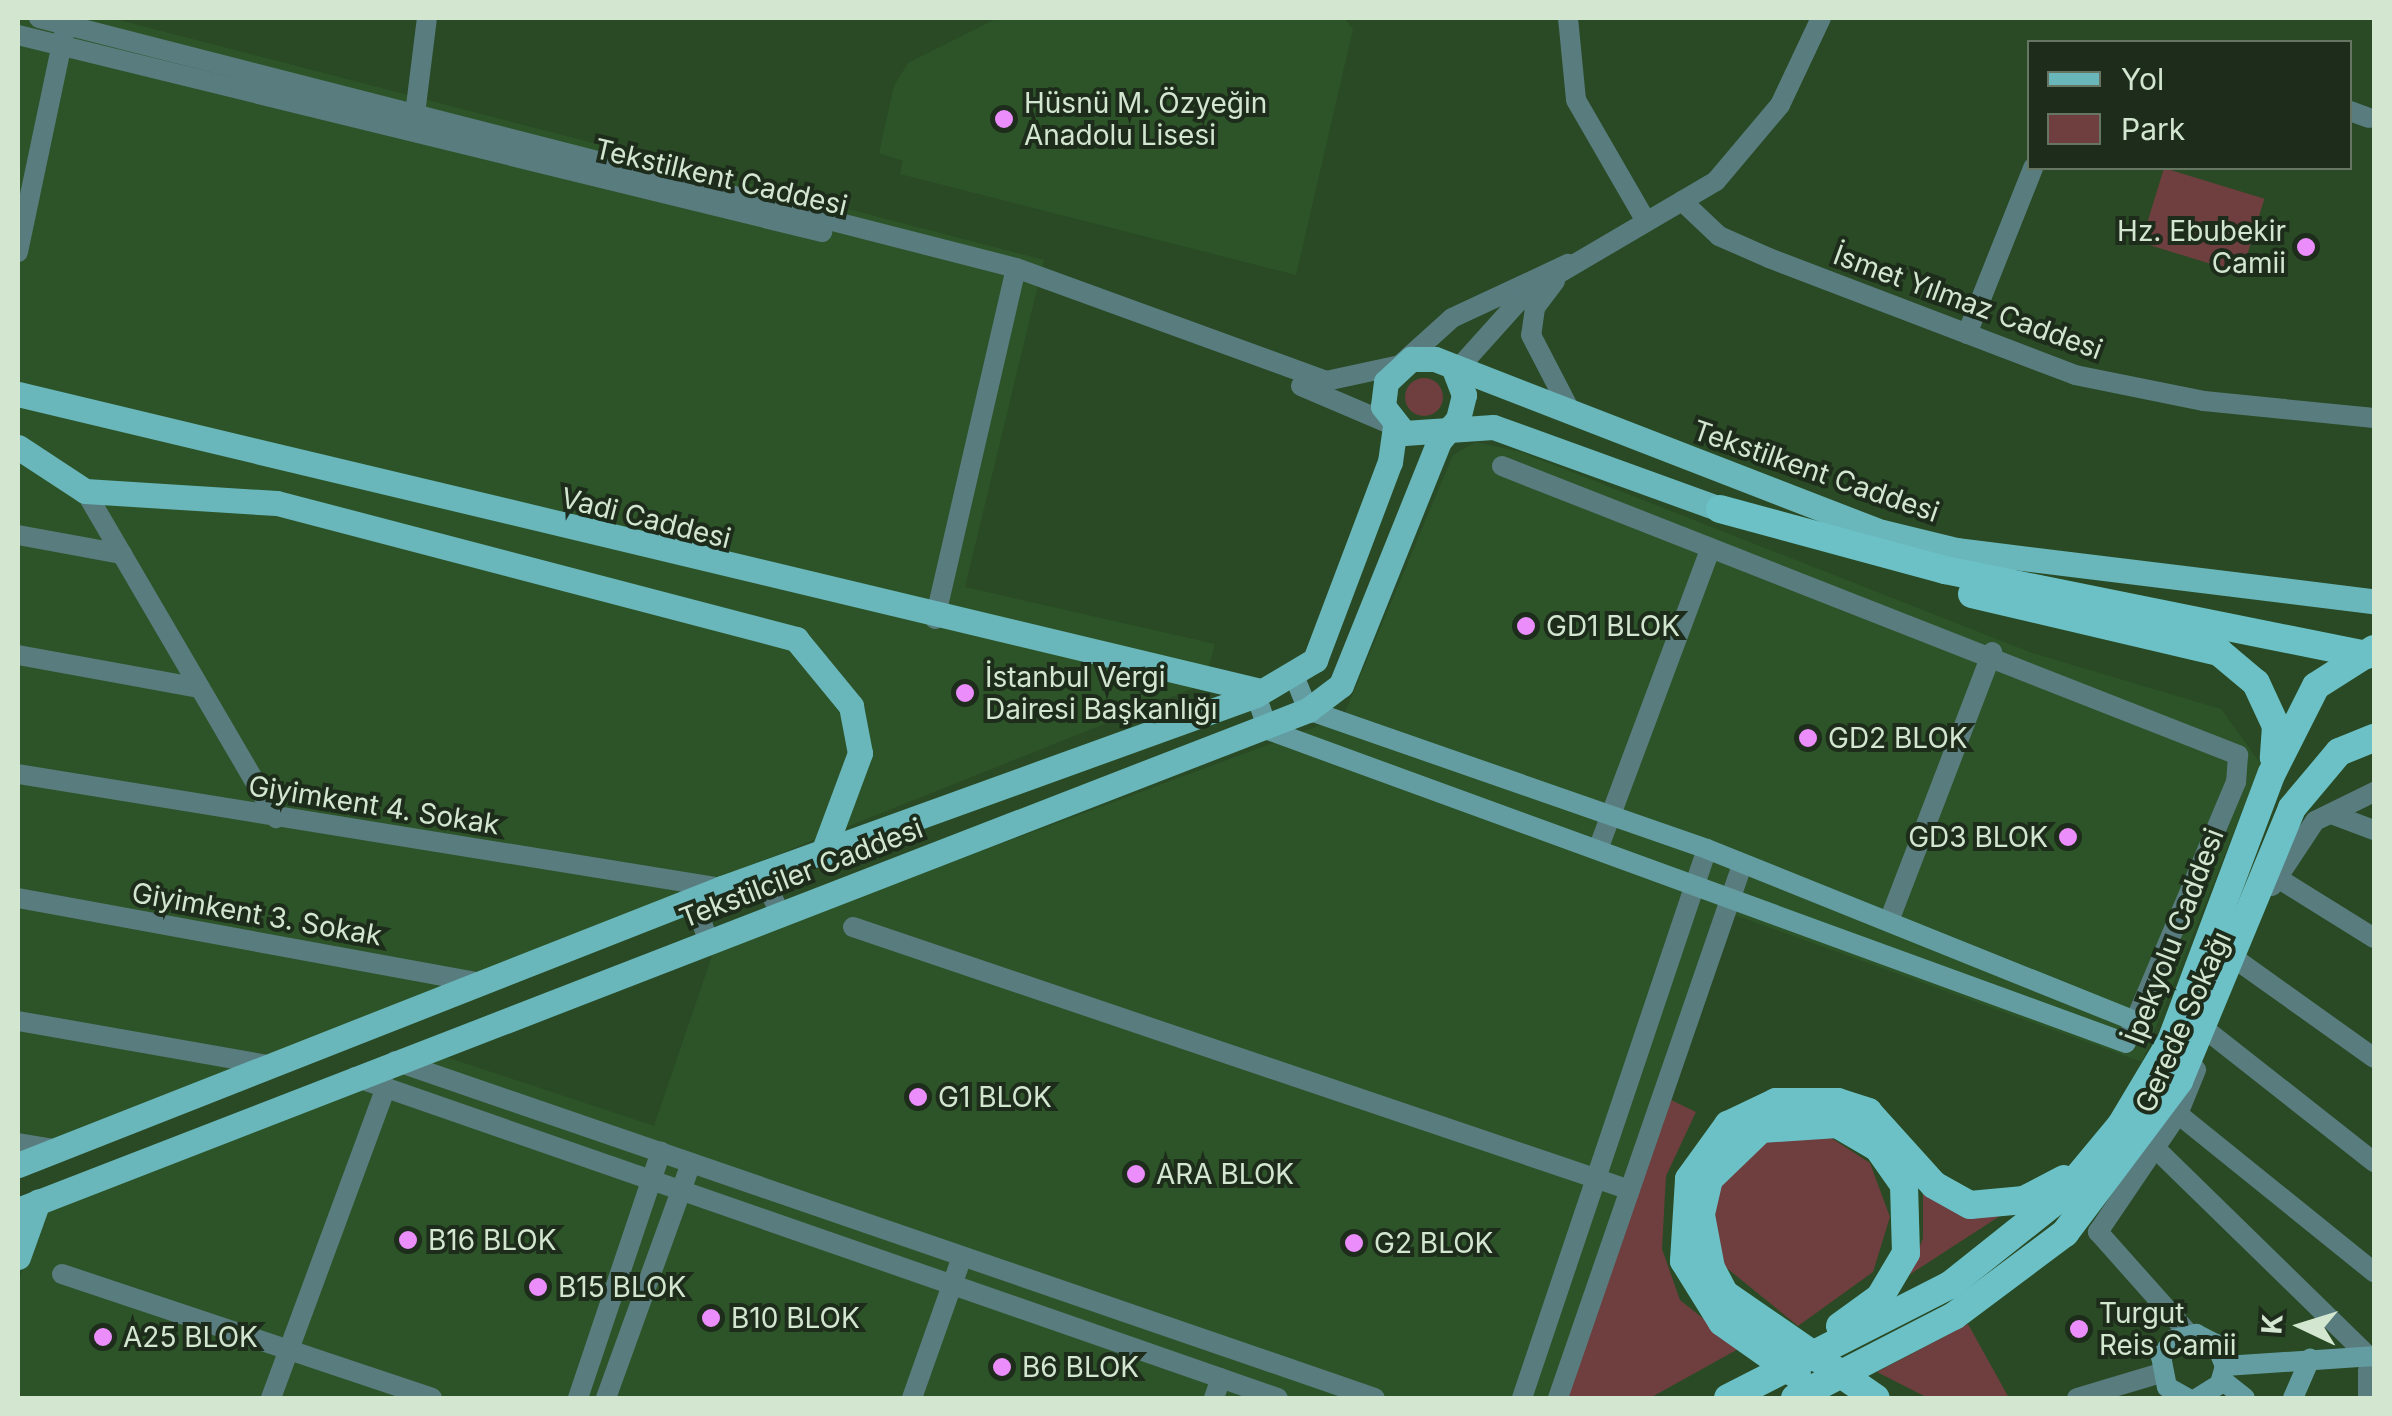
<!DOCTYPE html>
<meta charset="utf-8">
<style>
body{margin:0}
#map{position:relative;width:2392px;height:1416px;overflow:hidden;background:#294a24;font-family:Inter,sans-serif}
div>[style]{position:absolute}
.built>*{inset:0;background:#2d5428}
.green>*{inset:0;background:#6e3f3e;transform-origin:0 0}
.round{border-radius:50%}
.minor>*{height:20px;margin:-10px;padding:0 10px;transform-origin:10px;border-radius:10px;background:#597c7f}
.tertiary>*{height:20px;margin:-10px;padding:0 10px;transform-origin:10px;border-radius:10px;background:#597c7f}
.secondary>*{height:20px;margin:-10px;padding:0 10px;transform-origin:10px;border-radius:10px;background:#639da1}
.primary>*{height:25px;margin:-12.5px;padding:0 12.5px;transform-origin:12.5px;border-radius:12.5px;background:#69b6bb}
.trunk>*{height:28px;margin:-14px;padding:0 14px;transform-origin:14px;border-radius:14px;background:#6cc1c7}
.dots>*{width:28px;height:28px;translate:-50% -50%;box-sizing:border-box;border:5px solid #1d2c1b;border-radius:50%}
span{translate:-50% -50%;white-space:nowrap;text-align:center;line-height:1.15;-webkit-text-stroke:8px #1d2c1b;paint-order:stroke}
.poi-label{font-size:28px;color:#d3e6d0}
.left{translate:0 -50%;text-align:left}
.right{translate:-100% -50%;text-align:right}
.street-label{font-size:28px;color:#d3e6d0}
.frame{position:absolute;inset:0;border:20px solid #d3e6d0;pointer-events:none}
.legend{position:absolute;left:2027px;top:40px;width:325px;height:130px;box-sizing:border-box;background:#1d2c1b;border:2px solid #667663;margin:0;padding:12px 18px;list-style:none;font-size:30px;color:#d3e6d0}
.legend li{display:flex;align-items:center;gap:20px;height:50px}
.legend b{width:50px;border:2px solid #667663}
.north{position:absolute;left:2252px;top:1276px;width:100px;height:100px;-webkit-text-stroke:8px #1d2c1b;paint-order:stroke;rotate:274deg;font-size:28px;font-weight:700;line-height:40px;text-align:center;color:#d3e6d0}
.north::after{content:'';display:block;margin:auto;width:35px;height:45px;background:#d3e6d0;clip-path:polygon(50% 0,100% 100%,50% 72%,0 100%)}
</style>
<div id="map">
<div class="built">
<i style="clip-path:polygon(18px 18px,111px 18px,1044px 260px,965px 587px,1215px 644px,1204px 684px,18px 1158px)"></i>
<i style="clip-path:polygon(998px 18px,1344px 18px,1353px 29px,1296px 275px,900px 174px,903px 161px,879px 153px,894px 86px,908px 63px)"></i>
<i style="clip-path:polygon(1476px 442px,1521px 452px,2032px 653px,2221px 709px,2261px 764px,2142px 1062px,1732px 914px,1567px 1398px,18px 1398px,18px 1283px,41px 1214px,440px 1055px,654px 1126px,714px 950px,1343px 717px,1453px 455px)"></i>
</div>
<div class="green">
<i style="left:2164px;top:168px;width:105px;height:78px;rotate:17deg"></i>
<i class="round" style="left:1405px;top:378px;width:38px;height:38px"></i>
<i style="clip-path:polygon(1669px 1099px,1696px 1112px,1666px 1176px,1662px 1249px,1680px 1300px,1740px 1348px,1650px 1398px,1567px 1398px)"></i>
<i style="clip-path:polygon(1822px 1132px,1870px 1163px,1890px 1217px,1873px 1272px,1798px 1326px,1723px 1265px,1712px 1207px,1721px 1178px,1763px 1137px)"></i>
<i style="clip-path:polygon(1923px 1193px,1959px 1211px,2006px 1212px,1909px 1275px,1923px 1238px)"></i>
<i style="clip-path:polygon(1968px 1324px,2009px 1398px,1928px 1398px,1877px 1372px)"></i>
</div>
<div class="minor">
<i style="left:1568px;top:18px;width:82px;rotate:84.4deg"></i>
<i style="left:1576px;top:100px;width:140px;rotate:60deg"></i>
<i style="left:2350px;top:111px;width:20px;rotate:20deg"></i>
<i style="left:415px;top:114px;width:97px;rotate:-82.9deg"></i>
<i style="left:1682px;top:201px;width:51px;rotate:43.4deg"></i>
<i style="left:1719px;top:236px;width:55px;rotate:23.7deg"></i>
<i style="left:1769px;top:258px;width:328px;rotate:20.9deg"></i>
<i style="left:2075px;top:375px;width:132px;rotate:11.4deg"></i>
<i style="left:2204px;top:401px;width:171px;rotate:5.7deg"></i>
<i style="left:18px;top:252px;width:232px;rotate:-78.1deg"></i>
<i style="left:1967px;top:334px;width:179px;rotate:-68.3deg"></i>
<i style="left:1502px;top:466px;width:791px;rotate:21.44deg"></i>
<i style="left:2238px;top:755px;width:27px;rotate:94deg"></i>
<i style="left:2236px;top:782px;width:283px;rotate:112.9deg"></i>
<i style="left:85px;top:491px;width:379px;rotate:59.7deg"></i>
<i style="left:18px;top:535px;width:106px;rotate:10.4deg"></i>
<i style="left:935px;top:619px;width:360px;rotate:-77deg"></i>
<i style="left:18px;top:655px;width:185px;rotate:10.3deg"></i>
<i style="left:18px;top:774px;width:712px;rotate:9.21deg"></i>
<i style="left:2331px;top:814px;width:46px;rotate:20.4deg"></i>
<i style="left:1600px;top:844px;width:314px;rotate:-69.5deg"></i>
<i style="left:763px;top:877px;width:38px;rotate:65deg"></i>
<i style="left:2276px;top:877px;width:115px;rotate:31.9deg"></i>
<i style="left:2272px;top:886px;width:78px;rotate:-56.5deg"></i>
<i style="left:2315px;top:821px;width:66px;rotate:-26.2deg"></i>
<i style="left:18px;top:898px;width:473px;rotate:10.4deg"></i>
<i style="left:694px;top:900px;width:42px;rotate:70.7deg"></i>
<i style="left:1889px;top:921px;width:288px;rotate:-69deg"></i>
<i style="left:853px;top:927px;width:820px;rotate:18.7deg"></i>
<i style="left:2241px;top:963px;width:163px;rotate:35.5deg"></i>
<i style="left:18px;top:1021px;width:258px;rotate:10deg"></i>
<i style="left:2210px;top:1033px;width:209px;rotate:38.2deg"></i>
<i style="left:2178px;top:1114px;width:252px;rotate:38.9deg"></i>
<i style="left:18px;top:1143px;width:43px;rotate:9.5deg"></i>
<i style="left:2153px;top:1146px;width:302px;rotate:44.3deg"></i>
<i style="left:62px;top:1274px;width:390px;rotate:18.5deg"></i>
<i style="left:2189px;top:1334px;width:137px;rotate:-131.7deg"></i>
<i style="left:2098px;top:1232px;width:143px;rotate:-55.9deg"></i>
<i style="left:2178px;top:1114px;width:48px;rotate:-67.8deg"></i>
<i style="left:271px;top:1398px;width:332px;rotate:-69.7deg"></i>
<i style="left:912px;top:1398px;width:150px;rotate:-70.5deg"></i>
<i style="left:1214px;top:1398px;width:21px;rotate:-71deg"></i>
<i style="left:2077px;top:1398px;width:88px;rotate:-16.6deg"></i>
<i style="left:2368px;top:1398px;width:28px;rotate:-90deg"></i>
</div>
<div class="tertiary">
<i style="left:39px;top:18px;width:1008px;rotate:14.35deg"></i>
<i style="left:1016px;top:268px;width:330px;rotate:20deg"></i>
<i style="left:1326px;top:381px;width:76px;rotate:-12.2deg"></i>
<i style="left:1400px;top:365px;width:70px;rotate:-42.1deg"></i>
<i style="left:1452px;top:318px;width:128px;rotate:-25deg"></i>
<i style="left:18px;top:35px;width:828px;rotate:13.77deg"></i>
<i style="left:1555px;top:281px;width:34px;rotate:127deg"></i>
<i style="left:1535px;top:308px;width:27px;rotate:98deg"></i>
<i style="left:1531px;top:335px;width:89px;rotate:62.6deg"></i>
<i style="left:1455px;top:372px;width:108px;rotate:-48deg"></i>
<i style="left:1527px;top:292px;width:219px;rotate:-30.4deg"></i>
<i style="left:1716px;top:181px;width:99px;rotate:-49.9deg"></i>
<i style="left:1780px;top:105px;width:96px;rotate:-64.8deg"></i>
<i style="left:1301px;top:386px;width:102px;rotate:23.1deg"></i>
<i style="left:395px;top:1061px;width:1036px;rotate:18.98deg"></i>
<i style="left:355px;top:1077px;width:977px;rotate:19.18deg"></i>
<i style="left:578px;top:1398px;width:260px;rotate:-71.4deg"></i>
<i style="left:606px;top:1398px;width:250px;rotate:-70.1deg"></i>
<i style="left:1522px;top:1398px;width:579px;rotate:-71.38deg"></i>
<i style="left:1558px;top:1398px;width:564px;rotate:-70.95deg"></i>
</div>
<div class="secondary">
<i style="left:1293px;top:673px;width:40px;rotate:68deg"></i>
<i style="left:1308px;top:710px;width:423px;rotate:19.2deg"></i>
<i style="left:1707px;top:849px;width:464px;rotate:21.9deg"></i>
<i style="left:1256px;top:695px;width:37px;rotate:71deg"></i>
<i style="left:1268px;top:730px;width:913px;rotate:20.04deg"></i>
<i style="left:2225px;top:1366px;width:149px;rotate:-3.8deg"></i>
<i style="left:2222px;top:1380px;width:29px;rotate:38deg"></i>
<i style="left:2187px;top:1398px;width:23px;rotate:-151deg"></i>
<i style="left:2167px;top:1387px;width:31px;rotate:-101deg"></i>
<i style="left:2161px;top:1357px;width:22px;rotate:-54deg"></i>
<i style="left:2174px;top:1339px;width:23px;rotate:-13deg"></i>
<i style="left:2196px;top:1334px;width:22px;rotate:27deg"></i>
<i style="left:2216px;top:1344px;width:24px;rotate:68deg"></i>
<i style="left:2225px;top:1366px;width:19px;rotate:106deg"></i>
<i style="left:2220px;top:1384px;width:26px;rotate:148deg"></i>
<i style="left:2293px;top:1398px;width:43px;rotate:-66.4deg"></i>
</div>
<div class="primary">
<i style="left:18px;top:394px;width:1274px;rotate:13.44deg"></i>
<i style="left:18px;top:447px;width:80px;rotate:33.3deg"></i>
<i style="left:85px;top:491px;width:192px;rotate:3.6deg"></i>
<i style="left:277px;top:503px;width:537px;rotate:14.68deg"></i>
<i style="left:796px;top:639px;width:87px;rotate:50.6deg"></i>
<i style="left:851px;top:706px;width:48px;rotate:79.2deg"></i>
<i style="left:860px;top:753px;width:109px;rotate:110.4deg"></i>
<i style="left:1720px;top:509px;width:241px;rotate:-160.1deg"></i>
<i style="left:1493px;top:427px;width:89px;rotate:176.1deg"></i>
<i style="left:1404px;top:433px;width:34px;rotate:-128deg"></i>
<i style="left:1383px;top:406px;width:24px;rotate:-83deg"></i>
<i style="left:1386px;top:382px;width:34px;rotate:-43deg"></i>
<i style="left:1411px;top:359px;width:24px"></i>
<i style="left:1435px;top:359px;width:479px;rotate:21.2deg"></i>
<i style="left:1882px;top:532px;width:76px;rotate:13.7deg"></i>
<i style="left:1956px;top:550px;width:421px;rotate:7deg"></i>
<i style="left:18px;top:1165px;width:757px;rotate:-21.48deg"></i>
<i style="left:722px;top:888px;width:568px;rotate:-19.87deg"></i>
<i style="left:1256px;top:695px;width:69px;rotate:-30.7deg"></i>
<i style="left:1315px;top:660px;width:212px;rotate:-69.3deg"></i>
<i style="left:1390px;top:462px;width:36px;rotate:-82deg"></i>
<i style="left:18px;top:1210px;width:1384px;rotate:-21.19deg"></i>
<i style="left:1308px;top:710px;width:41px;rotate:-37.1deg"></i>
<i style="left:1341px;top:685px;width:263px;rotate:-68.1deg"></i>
<i style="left:1439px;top:441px;width:29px;rotate:-49deg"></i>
<i style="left:1458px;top:419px;width:25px;rotate:-76deg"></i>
<i style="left:1464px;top:395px;width:25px;rotate:-111deg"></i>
<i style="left:18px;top:1257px;width:59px;rotate:-70.3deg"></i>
</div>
<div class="trunk">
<i style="left:1720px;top:509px;width:233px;rotate:15.2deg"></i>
<i style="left:1945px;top:570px;width:430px;rotate:11.4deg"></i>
<i style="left:1972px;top:594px;width:254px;rotate:13.2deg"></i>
<i style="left:2219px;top:652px;width:48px;rotate:40deg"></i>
<i style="left:2256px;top:683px;width:47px;rotate:65.1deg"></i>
<i style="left:2276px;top:726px;width:32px;rotate:94deg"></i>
<i style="left:1840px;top:1326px;width:49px;rotate:-35.9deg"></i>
<i style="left:1880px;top:1297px;width:51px;rotate:-59.4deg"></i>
<i style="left:1906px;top:1253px;width:68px;rotate:-91.7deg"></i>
<i style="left:1904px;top:1185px;width:45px;rotate:-125.1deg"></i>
<i style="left:1878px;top:1148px;width:48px;rotate:-149.7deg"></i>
<i style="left:1837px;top:1124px;width:76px;rotate:176.2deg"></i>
<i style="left:1761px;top:1129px;width:72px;rotate:136.1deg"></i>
<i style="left:1709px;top:1179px;width:37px;rotate:103deg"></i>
<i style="left:1701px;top:1215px;width:54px;rotate:79.3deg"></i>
<i style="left:1711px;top:1268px;width:30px;rotate:62deg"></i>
<i style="left:1725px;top:1294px;width:183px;rotate:34.6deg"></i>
<i style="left:1797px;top:1375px;width:92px;rotate:-144.8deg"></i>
<i style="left:1722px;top:1322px;width:72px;rotate:-121.9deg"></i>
<i style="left:1684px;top:1261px;width:82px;rotate:-86.5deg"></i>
<i style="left:1689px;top:1179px;width:67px;rotate:-54.2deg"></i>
<i style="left:1728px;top:1125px;width:53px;rotate:-25.6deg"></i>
<i style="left:1776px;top:1102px;width:62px"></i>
<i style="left:1838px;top:1102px;width:32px;rotate:18deg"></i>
<i style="left:1868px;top:1112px;width:98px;rotate:47.9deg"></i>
<i style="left:1934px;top:1185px;width:41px;rotate:29.1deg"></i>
<i style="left:1970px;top:1205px;width:54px;rotate:-5.3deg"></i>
<i style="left:2024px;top:1200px;width:45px;rotate:-27.7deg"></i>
<i style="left:1728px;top:1398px;width:249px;rotate:-27deg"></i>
<i style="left:1950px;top:1285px;width:143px;rotate:-38.5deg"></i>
<i style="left:2062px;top:1196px;width:92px;rotate:-50.3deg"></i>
<i style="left:2121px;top:1125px;width:98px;rotate:-59.2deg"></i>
<i style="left:2171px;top:1041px;width:286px;rotate:-69.4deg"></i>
<i style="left:2272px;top:773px;width:97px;rotate:-63.2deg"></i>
<i style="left:2316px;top:686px;width:69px;rotate:-32.5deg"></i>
<i style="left:1795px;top:1398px;width:179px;rotate:-27.3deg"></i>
<i style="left:1954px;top:1316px;width:139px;rotate:-36.8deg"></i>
<i style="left:2065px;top:1233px;width:190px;rotate:-53.1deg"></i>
<i style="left:2179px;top:1081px;width:295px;rotate:-67.5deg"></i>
<i style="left:2292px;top:808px;width:73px;rotate:-50deg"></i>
<i style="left:2339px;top:752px;width:38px;rotate:-22deg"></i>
</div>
<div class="dots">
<i style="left:1004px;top:119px;background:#eb8dfb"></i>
<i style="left:2306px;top:247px;background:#eb8dfb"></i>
<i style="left:1526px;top:626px;background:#eb8dfb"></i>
<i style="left:965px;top:693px;background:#eb8dfb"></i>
<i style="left:1808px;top:738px;background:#eb8dfb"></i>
<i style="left:2068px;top:837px;background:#eb8dfb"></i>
<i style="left:918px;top:1097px;background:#eb8dfb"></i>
<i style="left:1136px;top:1174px;background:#eb8dfb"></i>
<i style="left:408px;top:1240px;background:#eb8dfb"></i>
<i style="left:1354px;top:1243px;background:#eb8dfb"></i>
<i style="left:538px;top:1287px;background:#eb8dfb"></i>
<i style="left:711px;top:1318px;background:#eb8dfb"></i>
<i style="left:2079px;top:1329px;background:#eb8dfb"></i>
<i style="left:103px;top:1337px;background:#eb8dfb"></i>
<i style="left:1002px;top:1367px;background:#eb8dfb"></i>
</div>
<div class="poi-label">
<span class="left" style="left:1024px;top:119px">Hüsnü M. Özyeğin<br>Anadolu Lisesi</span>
<span class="right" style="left:2286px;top:247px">Hz. Ebubekir<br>Camii</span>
<span class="left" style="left:1546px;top:626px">GD1 BLOK</span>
<span class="left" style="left:985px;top:693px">İstanbul Vergi<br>Dairesi Başkanlığı</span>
<span class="left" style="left:1828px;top:738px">GD2 BLOK</span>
<span class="right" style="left:2048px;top:837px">GD3 BLOK</span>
<span class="left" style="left:938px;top:1097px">G1 BLOK</span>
<span class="left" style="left:1156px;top:1174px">ARA BLOK</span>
<span class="left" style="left:428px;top:1240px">B16 BLOK</span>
<span class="left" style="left:1374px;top:1243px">G2 BLOK</span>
<span class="left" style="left:558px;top:1287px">B15 BLOK</span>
<span class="left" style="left:2099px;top:1329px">Turgut<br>Reis Camii</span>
<span class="left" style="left:731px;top:1318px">B10 BLOK</span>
<span class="left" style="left:123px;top:1337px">A25 BLOK</span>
<span class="left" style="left:1022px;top:1367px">B6 BLOK</span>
</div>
<div class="street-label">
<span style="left:721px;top:177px;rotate:13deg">Tekstilkent Caddesi</span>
<span style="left:1968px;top:302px;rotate:20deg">İsmet Yılmaz Caddesi</span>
<span style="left:1816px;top:471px;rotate:19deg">Tekstilkent Caddesi</span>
<span style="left:646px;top:518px;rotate:14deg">Vadi Caddesi</span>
<span style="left:374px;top:805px;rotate:9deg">Giyimkent 4. Sokak</span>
<span style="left:801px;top:873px;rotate:-21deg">Tekstilciler Caddesi</span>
<span style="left:257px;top:914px;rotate:10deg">Giyimkent 3. Sokak</span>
<span style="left:2174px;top:936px;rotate:-69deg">İpekyolu Caddesi</span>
<span style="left:2183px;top:1022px;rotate:-66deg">Gerede Sokağı</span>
</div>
<div class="frame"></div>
<ul class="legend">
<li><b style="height:12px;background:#69b6bb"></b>Yol</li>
<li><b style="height:28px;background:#6e3f3e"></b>Park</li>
</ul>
<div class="north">K</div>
</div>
